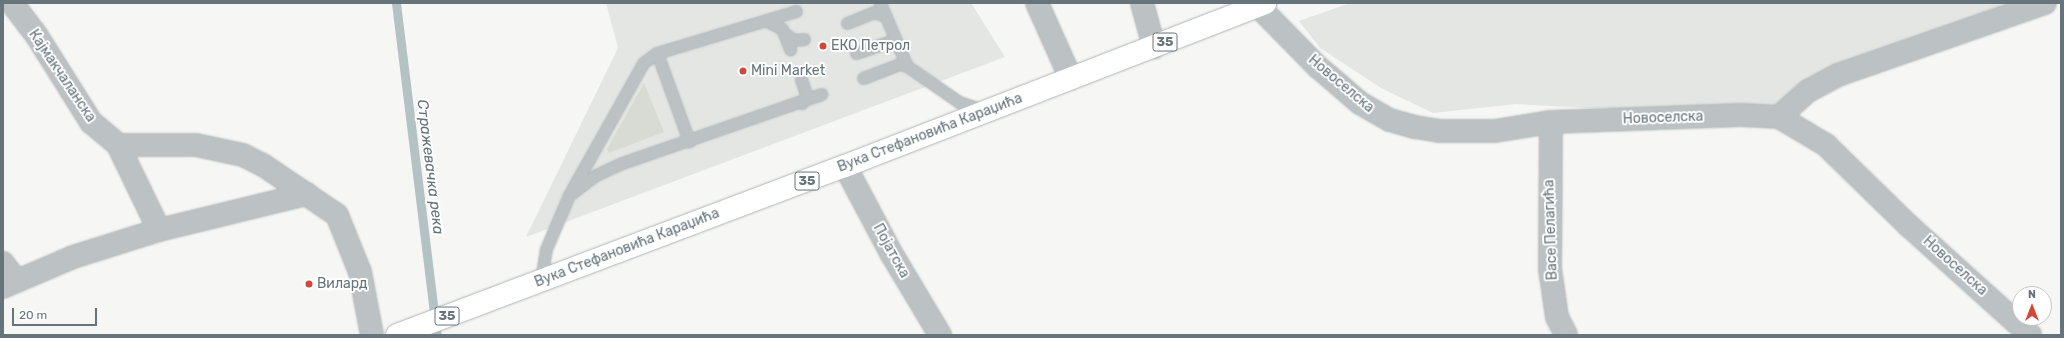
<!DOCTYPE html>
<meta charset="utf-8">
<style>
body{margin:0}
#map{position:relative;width:2064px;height:338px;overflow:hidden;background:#f6f6f4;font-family:Rubik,sans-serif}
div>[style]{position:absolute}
.built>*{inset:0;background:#e4e6e4}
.green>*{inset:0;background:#d7dbd3}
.stream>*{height:9px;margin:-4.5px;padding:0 4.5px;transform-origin:4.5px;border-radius:4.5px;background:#b5c2c4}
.roads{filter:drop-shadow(0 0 1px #b0b5b7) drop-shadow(0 0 1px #b0b5b7)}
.service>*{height:11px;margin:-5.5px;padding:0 5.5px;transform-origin:5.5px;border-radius:5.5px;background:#bcc1c3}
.minor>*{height:22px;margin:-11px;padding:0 11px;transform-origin:11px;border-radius:11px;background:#bcc1c3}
.tertiary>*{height:22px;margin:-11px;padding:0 11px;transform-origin:11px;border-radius:11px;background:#bcc1c3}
.primary>*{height:22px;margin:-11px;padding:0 11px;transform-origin:11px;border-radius:11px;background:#fff}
.dots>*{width:11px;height:11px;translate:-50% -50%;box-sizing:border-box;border:2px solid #fff;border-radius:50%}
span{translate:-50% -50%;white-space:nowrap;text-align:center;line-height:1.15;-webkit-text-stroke:4px #fff;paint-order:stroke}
.shield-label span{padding:1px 3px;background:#fff;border:1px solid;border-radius:3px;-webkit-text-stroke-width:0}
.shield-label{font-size:13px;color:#65757b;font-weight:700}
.poi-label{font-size:14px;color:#65757b}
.left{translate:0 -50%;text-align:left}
.street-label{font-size:14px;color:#65757b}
.water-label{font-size:15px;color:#607477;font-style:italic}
.frame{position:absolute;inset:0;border:4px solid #65757b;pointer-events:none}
.north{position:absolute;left:2012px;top:286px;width:40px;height:40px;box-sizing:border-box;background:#fff;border:1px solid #c1c8ca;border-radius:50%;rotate:0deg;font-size:11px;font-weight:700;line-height:16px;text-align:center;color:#65757b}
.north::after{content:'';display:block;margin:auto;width:14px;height:18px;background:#cf493b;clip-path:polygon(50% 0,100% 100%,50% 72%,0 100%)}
.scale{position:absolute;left:12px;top:308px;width:85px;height:18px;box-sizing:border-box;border:2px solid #65757b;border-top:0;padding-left:5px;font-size:12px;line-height:14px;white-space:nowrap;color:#65757b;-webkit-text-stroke:3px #fff;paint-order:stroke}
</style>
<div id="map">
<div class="built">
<i style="clip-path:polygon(606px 3px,971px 3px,1005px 57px,526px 237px,618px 48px)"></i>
<i style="clip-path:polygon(1350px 3px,2008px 3px,1864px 57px,1782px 104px,1763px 108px,1587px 108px,1516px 104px,1433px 113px,1381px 88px,1320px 48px,1299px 21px)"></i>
</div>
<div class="green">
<i style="clip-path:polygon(644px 83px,664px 132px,609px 153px,607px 149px)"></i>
</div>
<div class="stream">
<i style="left:396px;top:3px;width:335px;rotate:83deg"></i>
</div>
<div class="roads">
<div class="service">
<i style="left:880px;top:3px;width:69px;rotate:66.8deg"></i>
<i style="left:907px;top:66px;width:63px;rotate:34.7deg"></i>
<i style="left:959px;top:102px;width:26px;rotate:18deg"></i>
<i style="left:767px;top:21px;width:17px;rotate:28deg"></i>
<i style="left:782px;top:29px;width:22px;rotate:68deg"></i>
<i style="left:847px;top:23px;width:29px;rotate:-22deg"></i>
<i style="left:874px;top:12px;width:12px;rotate:20deg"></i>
<i style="left:784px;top:33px;width:12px;rotate:35deg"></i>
<i style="left:794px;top:40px;width:10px;rotate:-6deg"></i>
<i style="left:657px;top:53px;width:94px;rotate:70deg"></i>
<i style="left:856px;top:53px;width:34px;rotate:-19deg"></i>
<i style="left:888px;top:42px;width:9px;rotate:13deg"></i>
<i style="left:863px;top:78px;width:39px;rotate:-21deg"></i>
<i style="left:899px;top:64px;width:8px;rotate:14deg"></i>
<i style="left:801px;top:79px;width:16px;rotate:72deg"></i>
<i style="left:806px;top:94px;width:10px;rotate:114deg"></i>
<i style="left:572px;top:193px;width:30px;rotate:-37deg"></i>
<i style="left:596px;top:175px;width:29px;rotate:-25deg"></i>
<i style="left:622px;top:163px;width:211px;rotate:-19.1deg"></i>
<i style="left:541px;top:280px;width:31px;rotate:-81deg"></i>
<i style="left:546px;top:249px;width:59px;rotate:-66.9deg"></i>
<i style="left:569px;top:195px;width:151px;rotate:-60.7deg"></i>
<i style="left:643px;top:63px;width:17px;rotate:-36deg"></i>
<i style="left:657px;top:53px;width:145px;rotate:-16.8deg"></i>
</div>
<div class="minor">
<i style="left:12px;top:3px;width:41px;rotate:52.9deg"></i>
<i style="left:37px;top:36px;width:102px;rotate:57.9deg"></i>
<i style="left:91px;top:122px;width:35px;rotate:40deg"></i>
<i style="left:118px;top:145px;width:78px"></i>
<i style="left:196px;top:145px;width:48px;rotate:12deg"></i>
<i style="left:243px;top:155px;width:22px;rotate:27deg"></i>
<i style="left:263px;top:165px;width:89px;rotate:34deg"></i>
<i style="left:337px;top:215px;width:61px;rotate:68deg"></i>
<i style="left:360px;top:272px;width:64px;rotate:79.2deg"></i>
<i style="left:1037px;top:3px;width:83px;rotate:65.9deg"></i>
<i style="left:1142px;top:3px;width:46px;rotate:74.7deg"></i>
<i style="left:1779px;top:117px;width:39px;rotate:-42deg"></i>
<i style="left:1808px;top:91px;width:34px;rotate:-28deg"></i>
<i style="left:1838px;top:75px;width:219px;rotate:-19.2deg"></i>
<i style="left:1551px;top:122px;width:147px;rotate:90.4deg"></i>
<i style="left:1550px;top:269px;width:49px;rotate:81.7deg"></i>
<i style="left:1557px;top:317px;width:20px;rotate:63deg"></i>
<i style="left:118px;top:145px;width:94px;rotate:64.2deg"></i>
<i style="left:845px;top:166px;width:98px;rotate:62.1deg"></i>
<i style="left:891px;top:253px;width:96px;rotate:59.1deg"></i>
<i style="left:3px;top:263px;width:21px;rotate:53deg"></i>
<i style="left:3px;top:287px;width:76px;rotate:-23.2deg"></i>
<i style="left:73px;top:257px;width:90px;rotate:-17.4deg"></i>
<i style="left:159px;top:230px;width:152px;rotate:-13.7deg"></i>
</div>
<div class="tertiary">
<i style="left:1258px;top:6px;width:86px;rotate:45.5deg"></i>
<i style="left:1318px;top:67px;width:55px;rotate:40.6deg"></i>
<i style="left:1360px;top:103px;width:34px;rotate:30deg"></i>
<i style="left:1390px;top:120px;width:26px;rotate:16deg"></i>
<i style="left:1415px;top:127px;width:24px;rotate:9deg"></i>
<i style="left:1439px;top:131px;width:56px"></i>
<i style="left:1495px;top:131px;width:57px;rotate:-9.1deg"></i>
<i style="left:1551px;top:122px;width:190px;rotate:-2.1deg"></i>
<i style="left:1741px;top:115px;width:38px;rotate:3deg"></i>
<i style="left:1779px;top:117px;width:55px;rotate:30.8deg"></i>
<i style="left:1826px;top:145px;width:115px;rotate:44.3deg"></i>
<i style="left:1908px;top:225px;width:164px;rotate:42deg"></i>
</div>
<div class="primary">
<i style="left:397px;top:335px;width:479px;rotate:-20.7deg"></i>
<i style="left:845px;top:166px;width:451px;rotate:-21.2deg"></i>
</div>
</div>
<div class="dots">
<i style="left:823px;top:46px;background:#cf493b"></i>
<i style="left:743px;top:71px;background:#cf493b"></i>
<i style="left:309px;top:284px;background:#cf493b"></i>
</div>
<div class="shield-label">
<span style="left:1165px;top:42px">35</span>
<span style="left:807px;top:181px">35</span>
<span style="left:447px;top:316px">35</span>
</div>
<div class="poi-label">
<span class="left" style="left:831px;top:46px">ЕКО Петрол</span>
<span class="left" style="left:751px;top:71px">Mini Market</span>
<span class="left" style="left:317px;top:284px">Вилард</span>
</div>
<div class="street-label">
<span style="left:62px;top:76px;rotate:56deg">Кајмакчаланска</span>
<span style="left:1341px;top:84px;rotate:40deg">Новоселска</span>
<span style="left:1663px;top:118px;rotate:-2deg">Новоселска</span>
<span style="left:930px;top:133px;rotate:-21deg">Вука Стефановића Караџића</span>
<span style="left:1551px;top:230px;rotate:-92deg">Васе Пелагића</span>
<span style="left:627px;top:248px;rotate:-21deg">Вука Стефановића Караџића</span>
<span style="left:891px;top:251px;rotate:61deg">Појатска</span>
<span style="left:1955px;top:266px;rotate:42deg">Новоселска</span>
</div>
<div class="water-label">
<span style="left:430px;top:167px;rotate:83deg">Стражевачка река</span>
</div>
<div class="frame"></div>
<div class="north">N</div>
<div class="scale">20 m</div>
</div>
